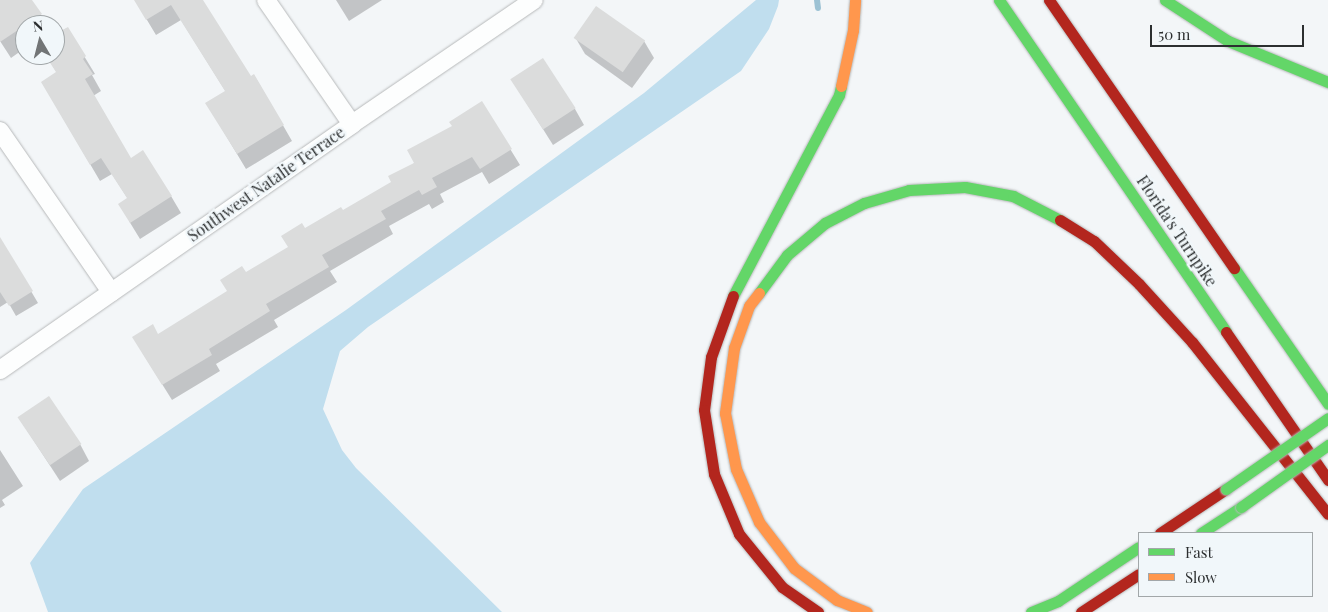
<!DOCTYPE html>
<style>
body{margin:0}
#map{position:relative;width:1328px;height:612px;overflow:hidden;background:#f3f6f8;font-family:"Playfair Display",serif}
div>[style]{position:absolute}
.green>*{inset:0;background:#c0deee}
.shadow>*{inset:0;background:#0003}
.stream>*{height:6px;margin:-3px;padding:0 3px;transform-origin:3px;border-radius:3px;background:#9cc2d4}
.building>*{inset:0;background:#dbdcdc;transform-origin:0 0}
.roads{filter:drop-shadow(0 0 1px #b7b9ba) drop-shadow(0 0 1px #b7b9ba)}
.street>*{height:18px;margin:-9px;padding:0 9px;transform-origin:9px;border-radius:9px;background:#fdfefe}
.fast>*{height:11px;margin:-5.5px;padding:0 5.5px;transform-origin:5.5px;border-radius:5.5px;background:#63d668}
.slow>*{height:11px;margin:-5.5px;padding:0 5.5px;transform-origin:5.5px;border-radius:5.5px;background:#ff974d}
.jam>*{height:11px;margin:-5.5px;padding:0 5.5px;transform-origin:5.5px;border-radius:5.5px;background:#b3261e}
.bridges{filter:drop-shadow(0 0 1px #b7b9ba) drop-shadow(0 0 1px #b7b9ba)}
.fast-bridge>*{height:11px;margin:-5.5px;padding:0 5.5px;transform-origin:5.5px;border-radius:5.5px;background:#63d668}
span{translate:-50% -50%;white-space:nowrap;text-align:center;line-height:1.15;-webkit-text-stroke:4.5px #f1f7fa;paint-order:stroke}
.street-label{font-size:16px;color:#2c2f30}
.legend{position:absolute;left:1138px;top:532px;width:175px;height:65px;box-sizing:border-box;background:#f1f7fa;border:1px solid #a2a7a9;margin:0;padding:6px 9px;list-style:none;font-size:15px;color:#2c2f30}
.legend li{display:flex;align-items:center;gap:10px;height:25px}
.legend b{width:25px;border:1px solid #a2a7a9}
.north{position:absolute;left:15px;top:15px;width:50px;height:50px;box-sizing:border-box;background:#f1f7fa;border:1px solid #a2a7a9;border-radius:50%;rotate:352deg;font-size:14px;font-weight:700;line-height:20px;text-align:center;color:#2c2f30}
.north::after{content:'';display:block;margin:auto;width:18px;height:22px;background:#727576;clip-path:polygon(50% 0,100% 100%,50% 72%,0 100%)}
.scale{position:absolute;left:1150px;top:25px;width:154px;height:22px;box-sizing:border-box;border:2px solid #2c2f30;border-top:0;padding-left:6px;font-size:15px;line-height:18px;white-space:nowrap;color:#2c2f30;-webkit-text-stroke:4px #f1f7fa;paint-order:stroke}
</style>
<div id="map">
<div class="green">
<i style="clip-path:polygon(756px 0,779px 0,778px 6px,769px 29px,741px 71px,368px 327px,340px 351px,323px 409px,342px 450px,356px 468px,502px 612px,48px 612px,30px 563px,83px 489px,346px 310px,644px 93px)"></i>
</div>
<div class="shadow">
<i style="clip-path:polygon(0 0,31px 0,48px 25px,25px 25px,25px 48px,11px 58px,0 41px)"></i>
<i style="clip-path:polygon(135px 0,196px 0,250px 77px,254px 75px,292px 141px,246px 169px,216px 119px,226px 92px,181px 20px,156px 35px)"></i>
<i style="clip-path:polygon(336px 0,382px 0,349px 21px)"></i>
<i style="clip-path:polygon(67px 28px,95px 74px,92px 75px,101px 91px,93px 96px,131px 160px,171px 196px,181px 213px,140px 239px,129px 221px,128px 199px,112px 174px,100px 181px,42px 82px,57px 73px,46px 55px,55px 55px,55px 35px)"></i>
<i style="clip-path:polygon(575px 37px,644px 41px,654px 58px,632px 88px,585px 54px)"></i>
<i style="clip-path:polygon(512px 80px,575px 109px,584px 125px,553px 145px)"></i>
<i style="clip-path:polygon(482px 103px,520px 165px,489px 184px,482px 172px,440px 194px,444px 202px,432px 209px,429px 204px,389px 226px,393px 234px,330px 271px,337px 282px,274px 320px,278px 327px,216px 364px,220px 371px,172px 400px,142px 352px,158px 335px,229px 292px,246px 274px,289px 248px,305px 229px,342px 212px,393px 182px)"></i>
<i style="clip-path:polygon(5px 247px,38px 303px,16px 316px,8px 302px,0 307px,0 250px)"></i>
<i style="clip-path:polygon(19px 418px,80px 444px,89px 461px,60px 481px)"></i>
<i style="clip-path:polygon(0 450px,23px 486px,2px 500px,5px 505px,0 508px)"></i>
</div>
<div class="stream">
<i style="left:817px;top:0;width:8px;rotate:83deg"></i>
</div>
<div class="building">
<i style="clip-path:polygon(0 0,32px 0,42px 14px,0 42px)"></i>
<i style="clip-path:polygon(134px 0,203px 0,251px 76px,254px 74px,284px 125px,237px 154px,205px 103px,225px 91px,171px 5px,146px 20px)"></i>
<i style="left:596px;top:6px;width:60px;height:39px;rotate:35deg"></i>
<i style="clip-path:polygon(68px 27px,86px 56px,83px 59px,93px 74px,85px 79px,131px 158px,143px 150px,172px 196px,130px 223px,118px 204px,127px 198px,101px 158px,90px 165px,41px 82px,56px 72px,45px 55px,55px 55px,55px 34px)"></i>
<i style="left:543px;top:58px;width:60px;height:39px;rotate:57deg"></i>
<i style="clip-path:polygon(482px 101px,512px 149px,480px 169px,472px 157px,432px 178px,437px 187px,422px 195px,419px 190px,381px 211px,386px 219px,322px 255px,329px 267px,266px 304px,270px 311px,209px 349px,212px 355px,162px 385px,132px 337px,153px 324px,158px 334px,227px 291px,220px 280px,242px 266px,246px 272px,288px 247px,281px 236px,302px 223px,305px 228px,341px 207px,343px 210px,391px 182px,388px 176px,414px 163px,407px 150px,452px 126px,449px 122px)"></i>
<i style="clip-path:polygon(0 237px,33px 291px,9px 306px,0 292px)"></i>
<i style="left:49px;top:396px;width:58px;height:38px;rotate:56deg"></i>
</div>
<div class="roads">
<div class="street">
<i style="left:266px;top:0;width:151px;rotate:55.3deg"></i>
<i style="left:0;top:131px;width:196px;rotate:55.4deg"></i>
<i style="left:0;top:370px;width:429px;rotate:-34.9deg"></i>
<i style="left:352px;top:124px;width:220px;rotate:-34.3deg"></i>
</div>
<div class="fast">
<i style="left:999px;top:0;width:402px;rotate:55.6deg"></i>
<i style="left:1165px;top:0;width:75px;rotate:33.1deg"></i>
<i style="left:1228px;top:41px;width:108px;rotate:22.3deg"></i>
<i style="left:1234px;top:268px;width:165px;rotate:55.3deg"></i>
<i style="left:759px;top:293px;width:47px;rotate:-53.6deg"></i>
<i style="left:787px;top:255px;width:50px;rotate:-40.1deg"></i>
<i style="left:825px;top:223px;width:44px;rotate:-27.1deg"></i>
<i style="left:864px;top:203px;width:47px;rotate:-16.1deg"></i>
<i style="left:909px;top:190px;width:56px;rotate:-3.1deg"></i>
<i style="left:965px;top:187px;width:49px;rotate:10.6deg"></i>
<i style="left:1013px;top:196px;width:53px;rotate:27.1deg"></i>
<i style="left:733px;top:296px;width:227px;rotate:-62.2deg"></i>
<i style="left:839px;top:95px;width:9px;rotate:-77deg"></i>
<i style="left:1201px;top:533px;width:48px;rotate:-33deg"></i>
<i style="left:1031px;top:612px;width:29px;rotate:-22deg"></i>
<i style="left:1058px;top:601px;width:97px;rotate:-33.7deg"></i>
</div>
<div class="slow">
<i style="left:841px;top:86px;width:57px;rotate:-77.9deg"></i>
<i style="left:853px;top:30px;width:30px;rotate:-86deg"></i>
<i style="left:759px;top:293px;width:16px;rotate:128deg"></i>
<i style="left:749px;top:306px;width:45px;rotate:109.7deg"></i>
<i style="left:734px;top:348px;width:66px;rotate:97.9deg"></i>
<i style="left:725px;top:413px;width:57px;rotate:78.9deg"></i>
<i style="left:736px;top:469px;width:58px;rotate:66.5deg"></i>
<i style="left:759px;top:522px;width:58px;rotate:52.7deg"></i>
<i style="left:794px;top:568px;width:54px;rotate:36.7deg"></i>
<i style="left:837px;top:600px;width:32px;rotate:22deg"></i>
</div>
<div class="jam">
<i style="left:1049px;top:0;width:326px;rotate:55.4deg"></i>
<i style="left:1060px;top:220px;width:40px;rotate:32deg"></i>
<i style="left:1094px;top:241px;width:62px;rotate:43.7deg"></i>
<i style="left:1139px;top:284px;width:79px;rotate:47.6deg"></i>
<i style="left:1192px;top:342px;width:219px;rotate:51.7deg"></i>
<i style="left:733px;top:296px;width:65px;rotate:109.8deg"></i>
<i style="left:711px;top:357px;width:53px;rotate:97.5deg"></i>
<i style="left:704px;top:410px;width:65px;rotate:81.1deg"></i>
<i style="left:714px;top:474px;width:65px;rotate:67.4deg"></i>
<i style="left:739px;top:534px;width:68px;rotate:50.9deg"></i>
<i style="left:782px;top:587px;width:44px;rotate:34.8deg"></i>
<i style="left:1226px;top:332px;width:180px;rotate:55.4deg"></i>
<i style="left:1160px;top:533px;width:79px;rotate:-33.7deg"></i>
<i style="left:1081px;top:612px;width:69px;rotate:-33.2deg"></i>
</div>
</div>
<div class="bridges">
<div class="fast-bridge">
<i style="left:1226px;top:489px;width:124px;rotate:-34.8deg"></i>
<i style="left:1241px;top:507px;width:107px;rotate:-35.5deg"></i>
</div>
</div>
<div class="street-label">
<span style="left:266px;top:184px;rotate:-35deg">Southwest Natalie Terrace</span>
<span style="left:1177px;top:231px;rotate:56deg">Florida's Turnpike</span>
</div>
<ul class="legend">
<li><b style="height:6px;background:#63d668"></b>Fast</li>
<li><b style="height:6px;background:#ff974d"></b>Slow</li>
</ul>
<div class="north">N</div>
<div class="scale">50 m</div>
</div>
